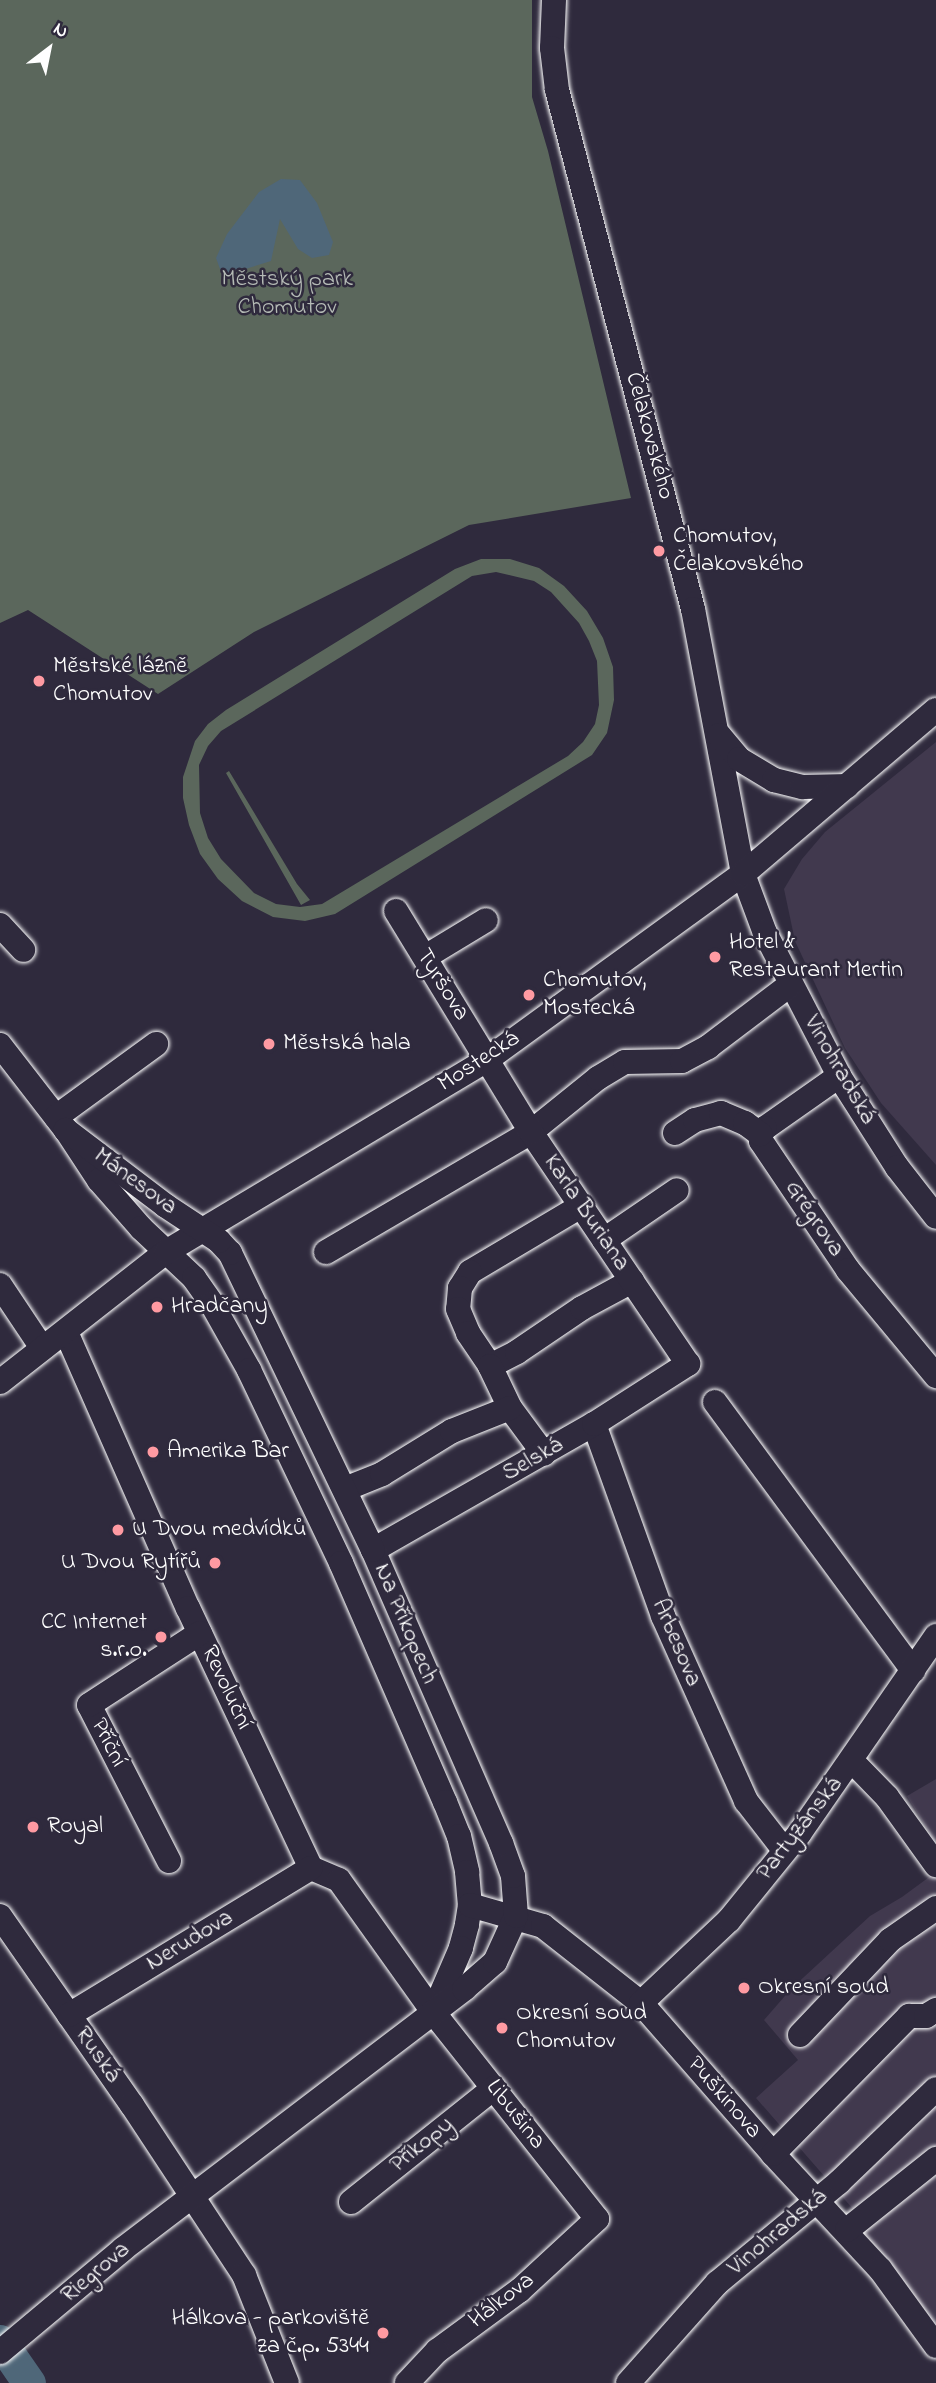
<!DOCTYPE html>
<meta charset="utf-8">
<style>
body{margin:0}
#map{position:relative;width:936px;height:2383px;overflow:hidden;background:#2f2a3d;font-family:"Indie Flower",sans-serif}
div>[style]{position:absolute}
.built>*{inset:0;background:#41394e}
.green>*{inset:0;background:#5b675c}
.water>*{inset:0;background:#4f6779}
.river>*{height:33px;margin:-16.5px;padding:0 16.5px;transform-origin:16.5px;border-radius:16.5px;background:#4f6779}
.roads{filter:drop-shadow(0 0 2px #fff) drop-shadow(0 0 2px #fff)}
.minor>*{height:24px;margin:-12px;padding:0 12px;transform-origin:12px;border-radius:12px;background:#2f2a3d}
.dots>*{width:19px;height:19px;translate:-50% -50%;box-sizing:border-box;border:4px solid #2f2a3d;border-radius:50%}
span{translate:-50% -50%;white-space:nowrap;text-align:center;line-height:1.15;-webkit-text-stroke:5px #2f2a3d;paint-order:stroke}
.park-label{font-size:24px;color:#b5bbb6}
.street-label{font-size:24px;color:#fff}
.poi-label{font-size:24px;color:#fff}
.left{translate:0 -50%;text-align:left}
.right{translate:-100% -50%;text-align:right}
.north{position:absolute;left:14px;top:14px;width:70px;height:70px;-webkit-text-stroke:5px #2f2a3d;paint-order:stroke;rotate:32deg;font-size:19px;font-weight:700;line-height:28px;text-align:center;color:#fff}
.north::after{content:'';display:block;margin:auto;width:24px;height:32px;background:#fff;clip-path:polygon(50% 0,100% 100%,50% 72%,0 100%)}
</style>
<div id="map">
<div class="built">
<i style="clip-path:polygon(936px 742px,936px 1165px,881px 1103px,845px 1048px,795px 941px,784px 889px,802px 859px,825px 832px)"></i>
<i style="clip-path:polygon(936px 1779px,936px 1843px,907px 1796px)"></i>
<i style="clip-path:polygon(936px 1872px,936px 2152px,859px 2216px,756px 2098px,798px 2060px,764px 2020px,791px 1989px,870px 1916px,902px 1897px)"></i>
<i style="clip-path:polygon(936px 2166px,936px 2328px,861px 2229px)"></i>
</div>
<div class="green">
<i style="clip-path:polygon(0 0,532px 0,532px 97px,548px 151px,631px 498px,469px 525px,254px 632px,158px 694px,28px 610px,0 623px)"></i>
<i style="clip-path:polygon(evenodd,481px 559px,510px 559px,539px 568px,564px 586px,587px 611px,603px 638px,613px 667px,614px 700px,607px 733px,592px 755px,335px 914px,305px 921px,273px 917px,242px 901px,218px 879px,200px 854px,189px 825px,183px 798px,183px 777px,195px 741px,208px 724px,226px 710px,455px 569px,481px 559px,496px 572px,534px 581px,551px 592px,579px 623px,589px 641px,597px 661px,599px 705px,595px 724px,583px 742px,568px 756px,322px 904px,300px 907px,276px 904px,254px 893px,221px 859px,208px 838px,200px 813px,199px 765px,208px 746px,221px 731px,472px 576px,496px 572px)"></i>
<i style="clip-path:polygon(229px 771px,297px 884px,310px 900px,301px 905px,226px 773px)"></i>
</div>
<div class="water">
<i style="clip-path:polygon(281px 179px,300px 180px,317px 203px,333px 242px,329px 255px,312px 258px,298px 249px,280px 219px,271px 261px,229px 274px,220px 269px,216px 258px,227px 234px,259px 192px)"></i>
</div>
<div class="river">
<i style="left:0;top:2341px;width:51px;rotate:55.4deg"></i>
</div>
<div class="roads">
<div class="minor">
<i style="left:554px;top:0;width:48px;rotate:92.4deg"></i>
<i style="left:552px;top:48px;width:42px;rotate:83.2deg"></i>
<i style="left:557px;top:90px;width:537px;rotate:75.32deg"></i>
<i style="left:693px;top:609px;width:270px;rotate:79.3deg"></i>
<i style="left:743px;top:874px;width:63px;rotate:69.6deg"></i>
<i style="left:765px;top:933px;width:161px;rotate:62.6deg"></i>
<i style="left:839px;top:1076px;width:108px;rotate:57.5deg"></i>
<i style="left:897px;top:1167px;width:63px;rotate:52deg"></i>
<i style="left:719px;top:735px;width:31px;rotate:50deg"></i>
<i style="left:739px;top:759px;width:41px;rotate:31deg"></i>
<i style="left:774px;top:780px;width:30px;rotate:14deg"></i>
<i style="left:803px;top:787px;width:44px;rotate:-1.3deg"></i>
<i style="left:0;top:925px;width:34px;rotate:47deg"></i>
<i style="left:425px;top:957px;width:71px;rotate:-31.2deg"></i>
<i style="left:0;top:1045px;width:108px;rotate:52.2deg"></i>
<i style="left:66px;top:1130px;width:60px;rotate:56.6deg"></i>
<i style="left:99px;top:1180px;width:64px;rotate:48.8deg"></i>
<i style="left:141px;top:1228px;width:73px;rotate:43.3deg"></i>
<i style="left:194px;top:1278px;width:32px;rotate:55deg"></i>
<i style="left:212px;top:1304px;width:76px;rotate:60.7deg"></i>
<i style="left:249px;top:1370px;width:214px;rotate:64.5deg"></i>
<i style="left:341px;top:1563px;width:261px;rotate:66.5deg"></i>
<i style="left:445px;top:1802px;width:37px;rotate:68deg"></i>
<i style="left:459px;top:1836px;width:37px;rotate:77deg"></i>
<i style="left:467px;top:1872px;width:33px;rotate:85deg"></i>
<i style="left:470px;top:1905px;width:20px;rotate:99deg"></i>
<i style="left:467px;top:1925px;width:24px;rotate:105deg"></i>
<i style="left:461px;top:1948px;width:65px;rotate:113.4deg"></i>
<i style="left:839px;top:1076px;width:90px;rotate:144.9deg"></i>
<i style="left:765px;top:1128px;width:8px;rotate:130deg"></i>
<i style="left:760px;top:1134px;width:7px;rotate:82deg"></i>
<i style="left:761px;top:1141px;width:156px;rotate:56deg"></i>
<i style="left:848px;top:1270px;width:138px;rotate:50.3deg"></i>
<i style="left:56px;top:1117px;width:124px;rotate:-36.1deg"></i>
<i style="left:675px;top:1133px;width:24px;rotate:-33deg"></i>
<i style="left:695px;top:1120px;width:27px;rotate:-15deg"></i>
<i style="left:721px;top:1113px;width:26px;rotate:23deg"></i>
<i style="left:745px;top:1123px;width:19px;rotate:36deg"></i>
<i style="left:581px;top:1206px;width:129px;rotate:149.3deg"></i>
<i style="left:470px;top:1272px;width:19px;rotate:122deg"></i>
<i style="left:460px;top:1288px;width:21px;rotate:95deg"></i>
<i style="left:458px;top:1309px;width:26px;rotate:67deg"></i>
<i style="left:468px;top:1333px;width:40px;rotate:56deg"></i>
<i style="left:490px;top:1366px;width:30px;rotate:-27deg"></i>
<i style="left:517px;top:1352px;width:78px;rotate:-34.1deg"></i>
<i style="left:582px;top:1308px;width:57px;rotate:-28.4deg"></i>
<i style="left:604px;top:1240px;width:88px;rotate:-34.4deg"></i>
<i style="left:326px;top:1252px;width:238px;rotate:-30.3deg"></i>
<i style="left:531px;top:1132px;width:86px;rotate:-38.9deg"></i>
<i style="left:598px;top:1078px;width:31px;rotate:-31deg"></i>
<i style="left:625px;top:1062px;width:57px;rotate:-1deg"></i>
<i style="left:682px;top:1061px;width:30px;rotate:-28deg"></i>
<i style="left:708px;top:1047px;width:104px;rotate:-37.2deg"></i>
<i style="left:0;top:1285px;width:76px;rotate:56.3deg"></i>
<i style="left:66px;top:1332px;width:302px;rotate:66.2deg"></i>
<i style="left:188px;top:1608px;width:288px;rotate:64.7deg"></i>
<i style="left:311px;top:1868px;width:30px;rotate:23deg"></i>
<i style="left:339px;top:1880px;width:162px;rotate:54.5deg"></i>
<i style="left:433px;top:2012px;width:264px;rotate:51.6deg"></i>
<i style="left:597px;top:2219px;width:105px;rotate:137.3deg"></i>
<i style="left:520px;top:2290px;width:103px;rotate:143.7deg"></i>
<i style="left:437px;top:2351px;width:44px;rotate:133.2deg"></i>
<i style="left:490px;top:1366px;width:47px;rotate:64.5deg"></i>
<i style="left:510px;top:1408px;width:57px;rotate:53.5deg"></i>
<i style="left:0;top:1382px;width:211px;rotate:-38.1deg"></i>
<i style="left:166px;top:1252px;width:375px;rotate:-30.9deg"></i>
<i style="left:488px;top:1059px;width:315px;rotate:-36deg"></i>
<i style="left:743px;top:874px;width:253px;rotate:-40.4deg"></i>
<i style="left:715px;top:1402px;width:334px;rotate:53.6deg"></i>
<i style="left:594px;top:1424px;width:204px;rotate:70.2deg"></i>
<i style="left:663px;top:1616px;width:203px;rotate:65.8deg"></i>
<i style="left:746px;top:1801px;width:62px;rotate:52.2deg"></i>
<i style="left:345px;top:1489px;width:40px;rotate:-22deg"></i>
<i style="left:382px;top:1474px;width:82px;rotate:-31.6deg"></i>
<i style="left:452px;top:1431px;width:62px;rotate:-21.6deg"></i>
<i style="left:373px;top:1550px;width:254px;rotate:-29.7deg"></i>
<i style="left:594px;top:1424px;width:112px;rotate:-32.6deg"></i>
<i style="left:688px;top:1364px;width:280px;rotate:-124.1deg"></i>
<i style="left:531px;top:1132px;width:259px;rotate:-121.4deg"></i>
<i style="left:852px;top:1761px;width:50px;rotate:45.8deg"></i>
<i style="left:887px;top:1797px;width:84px;rotate:54.2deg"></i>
<i style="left:169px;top:1861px;width:175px;rotate:-117.1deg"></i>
<i style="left:89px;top:1705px;width:132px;rotate:-33deg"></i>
<i style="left:470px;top:1905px;width:76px;rotate:16deg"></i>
<i style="left:543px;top:1926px;width:125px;rotate:38.2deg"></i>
<i style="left:641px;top:2003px;width:201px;rotate:48.8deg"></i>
<i style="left:773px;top:2154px;width:157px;rotate:47.1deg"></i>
<i style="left:880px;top:2269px;width:95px;rotate:54deg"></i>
<i style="left:0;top:1916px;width:231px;rotate:55.1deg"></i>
<i style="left:132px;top:2105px;width:204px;rotate:56.6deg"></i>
<i style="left:244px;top:2275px;width:116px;rotate:68.3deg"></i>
<i style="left:641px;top:2003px;width:121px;rotate:-43.3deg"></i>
<i style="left:729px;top:1920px;width:111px;rotate:-50.9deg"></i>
<i style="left:799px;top:1834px;width:241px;rotate:-55.3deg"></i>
<i style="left:69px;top:2015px;width:283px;rotate:-31.3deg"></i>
<i style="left:800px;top:2035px;width:131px;rotate:-46.5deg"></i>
<i style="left:890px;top:1940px;width:56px;rotate:-34.8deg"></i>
<i style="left:773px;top:2154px;width:194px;rotate:-45.4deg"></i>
<i style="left:909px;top:2016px;width:17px"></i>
<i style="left:926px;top:2016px;width:12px;rotate:-31deg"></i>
<i style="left:351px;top:2202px;width:183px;rotate:-38.6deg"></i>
<i style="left:847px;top:2230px;width:114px;rotate:-38.6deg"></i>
<i style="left:0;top:2352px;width:160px;rotate:-39.9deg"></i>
<i style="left:123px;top:2249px;width:429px;rotate:-37.3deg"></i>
<i style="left:464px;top:1989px;width:41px;rotate:-41.1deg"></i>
<i style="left:495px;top:1962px;width:51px;rotate:-65.5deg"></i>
<i style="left:516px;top:1916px;width:40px;rotate:-94.3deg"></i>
<i style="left:513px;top:1876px;width:35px;rotate:-110deg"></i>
<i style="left:501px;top:1843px;width:320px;rotate:-113.6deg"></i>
<i style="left:373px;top:1550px;width:330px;rotate:-115.7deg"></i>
<i style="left:230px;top:1253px;width:16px;rotate:-133deg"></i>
<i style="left:219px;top:1241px;width:64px;rotate:-146.6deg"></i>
<i style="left:166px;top:1206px;width:126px;rotate:-142.8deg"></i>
<i style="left:628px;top:2383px;width:134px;rotate:-48.3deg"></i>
<i style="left:717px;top:2283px;width:158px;rotate:-39.6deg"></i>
<i style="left:839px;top:2182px;width:134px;rotate:-43.8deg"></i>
</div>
</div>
<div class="dots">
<i style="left:659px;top:551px;background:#ff9aa2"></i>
<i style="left:39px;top:681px;background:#ff9aa2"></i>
<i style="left:715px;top:957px;background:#ff9aa2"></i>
<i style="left:529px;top:995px;background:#ff9aa2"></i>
<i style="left:269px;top:1044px;background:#ff9aa2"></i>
<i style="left:157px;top:1307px;background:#ff9aa2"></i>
<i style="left:153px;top:1452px;background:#ff9aa2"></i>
<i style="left:118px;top:1530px;background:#ff9aa2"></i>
<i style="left:215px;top:1563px;background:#ff9aa2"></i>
<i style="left:161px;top:1637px;background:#ff9aa2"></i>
<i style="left:33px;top:1827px;background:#ff9aa2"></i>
<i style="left:744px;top:1988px;background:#ff9aa2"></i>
<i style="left:502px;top:2028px;background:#ff9aa2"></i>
<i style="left:383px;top:2333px;background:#ff9aa2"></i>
</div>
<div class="park-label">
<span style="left:287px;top:294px">Městský park<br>Chomutov</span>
</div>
<div class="street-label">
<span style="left:649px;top:436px;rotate:75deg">Čelakovského</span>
<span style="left:442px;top:985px;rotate:58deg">Tyršova</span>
<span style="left:479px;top:1062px;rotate:-33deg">Mostecká</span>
<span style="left:839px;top:1070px;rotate:60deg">Vinohradská</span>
<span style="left:135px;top:1182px;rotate:36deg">Mánesova</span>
<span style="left:586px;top:1213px;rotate:56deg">Karla Buriana</span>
<span style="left:814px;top:1219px;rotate:56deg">Grégrova</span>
<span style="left:533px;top:1460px;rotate:-30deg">Selská</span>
<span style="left:405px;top:1624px;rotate:67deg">Na Příkopech</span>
<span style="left:676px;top:1643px;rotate:67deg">Arbesova</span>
<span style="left:226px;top:1688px;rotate:65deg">Revoluční</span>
<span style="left:108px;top:1743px;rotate:63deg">Příční</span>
<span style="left:800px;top:1829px;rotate:-52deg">Partyzánská</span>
<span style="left:190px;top:1941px;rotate:-31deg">Nerudova</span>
<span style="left:97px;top:2055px;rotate:55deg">Ruská</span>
<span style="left:724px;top:2098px;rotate:49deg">Puškinova</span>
<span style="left:515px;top:2115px;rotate:52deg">Libušina</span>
<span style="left:422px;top:2145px;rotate:-39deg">Příkopy</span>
<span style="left:778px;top:2233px;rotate:-40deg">Vinohradská</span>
<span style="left:96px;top:2273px;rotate:-40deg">Riegrova</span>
<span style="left:502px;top:2301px;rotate:-38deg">Hálkova</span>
</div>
<div class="poi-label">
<span class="left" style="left:673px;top:551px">Chomutov,<br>Čelakovského</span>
<span class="left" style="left:53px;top:681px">Městské lázně<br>Chomutov</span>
<span class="left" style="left:729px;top:957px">Hotel &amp;<br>Restaurant Mertin</span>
<span class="left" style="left:543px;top:995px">Chomutov,<br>Mostecká</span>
<span class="left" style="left:283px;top:1044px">Městská hala</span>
<span class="left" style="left:171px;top:1307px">Hradčany</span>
<span class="left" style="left:167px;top:1452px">Amerika Bar</span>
<span class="left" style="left:132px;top:1530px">U Dvou medvídků</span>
<span class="right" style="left:201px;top:1563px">U Dvou Rytířů</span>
<span class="right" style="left:147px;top:1637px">CC Internet<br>s.r.o.</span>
<span class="left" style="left:47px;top:1827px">Royal</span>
<span class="left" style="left:758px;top:1988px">Okresní soud</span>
<span class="left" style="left:516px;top:2028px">Okresní soud<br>Chomutov</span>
<span class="right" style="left:369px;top:2333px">Hálkova - parkoviště<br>za č.p. 5344</span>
</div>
<div class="north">N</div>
</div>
